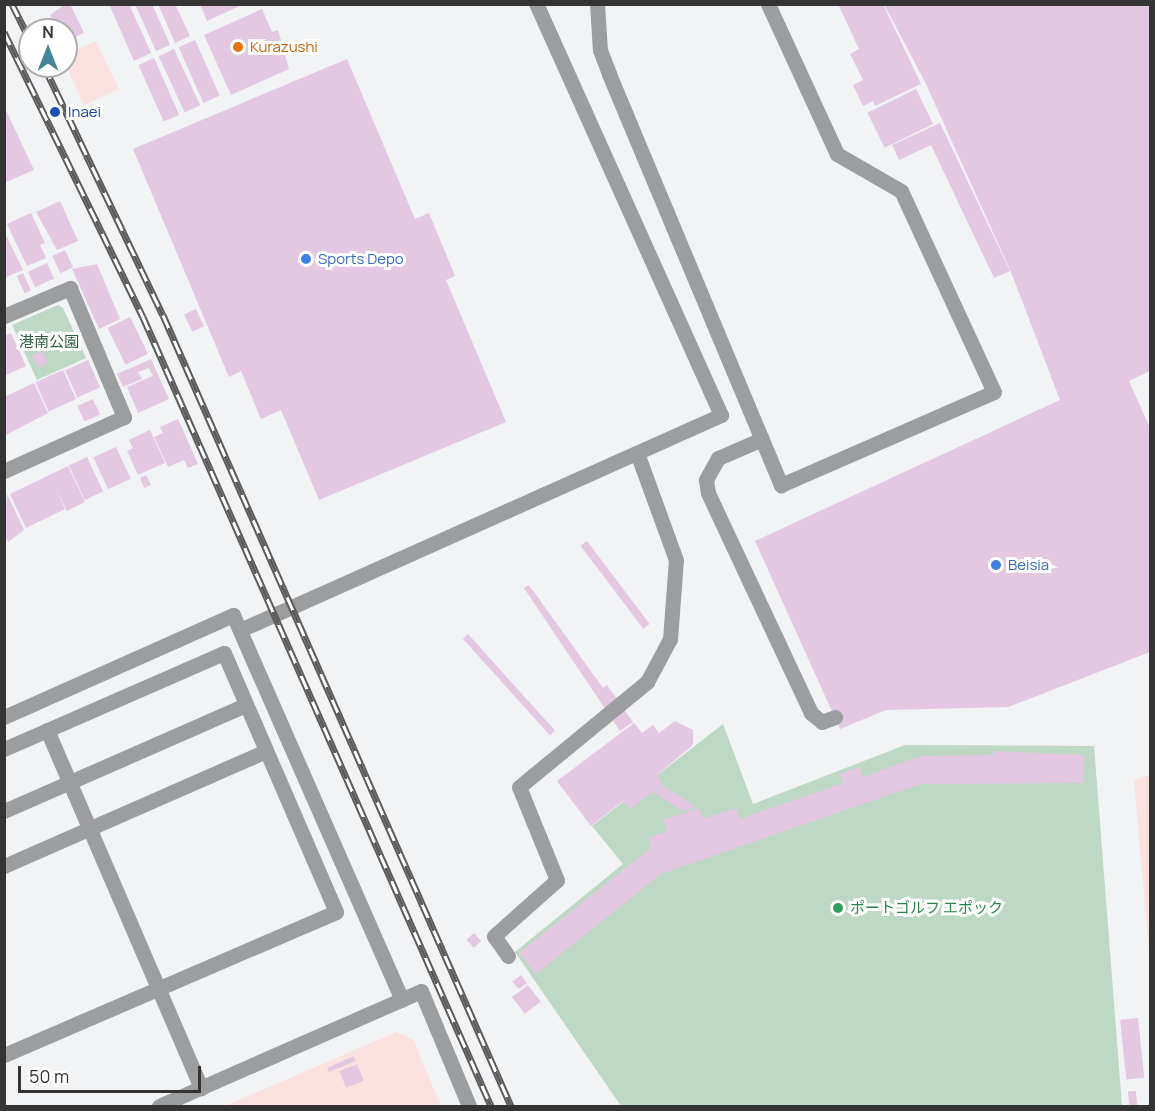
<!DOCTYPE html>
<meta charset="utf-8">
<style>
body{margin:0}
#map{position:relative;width:1155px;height:1111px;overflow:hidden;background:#f1f3f5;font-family:Manrope,"Noto Sans JP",sans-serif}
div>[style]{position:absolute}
.industrial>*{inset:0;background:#fce1e1}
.green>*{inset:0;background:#bdd8c5}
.building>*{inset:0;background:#e4c8e1;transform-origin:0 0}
.service>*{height:15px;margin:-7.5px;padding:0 7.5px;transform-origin:7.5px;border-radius:7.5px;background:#9c9d9e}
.minor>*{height:15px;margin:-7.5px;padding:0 7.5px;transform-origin:7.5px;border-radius:7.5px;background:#9c9d9e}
.tertiary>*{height:15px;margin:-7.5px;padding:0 7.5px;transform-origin:7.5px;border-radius:7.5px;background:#9c9d9e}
.rail>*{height:7px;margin-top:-3.5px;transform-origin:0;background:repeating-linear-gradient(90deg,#fff 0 14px,#5b5b5c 0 28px);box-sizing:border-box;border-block:2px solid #5b5b5c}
.dots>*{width:16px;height:16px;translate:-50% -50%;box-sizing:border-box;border:3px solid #fff;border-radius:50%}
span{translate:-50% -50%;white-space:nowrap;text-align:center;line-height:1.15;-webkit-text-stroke:6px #fff;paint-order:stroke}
.food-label{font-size:15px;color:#c56008}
.left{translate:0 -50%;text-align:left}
.transit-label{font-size:15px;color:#164399}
.shop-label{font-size:15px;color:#366cbe}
.park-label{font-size:15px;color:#2d5f40}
.leisure-label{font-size:15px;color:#27864d}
.frame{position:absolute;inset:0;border:6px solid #343435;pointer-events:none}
.north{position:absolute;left:18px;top:18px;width:60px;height:60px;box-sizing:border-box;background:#fff;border:2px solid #aeaeae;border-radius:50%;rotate:0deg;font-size:16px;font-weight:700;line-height:24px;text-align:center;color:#343435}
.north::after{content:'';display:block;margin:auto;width:21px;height:27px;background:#438496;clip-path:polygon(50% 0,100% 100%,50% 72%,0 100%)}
.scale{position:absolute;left:18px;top:1066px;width:183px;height:27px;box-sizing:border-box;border:3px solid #343435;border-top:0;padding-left:8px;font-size:18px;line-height:21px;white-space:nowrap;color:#343435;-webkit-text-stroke:4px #fff;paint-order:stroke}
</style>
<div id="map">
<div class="industrial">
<i style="clip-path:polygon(96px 41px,119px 89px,84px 105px,66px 66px,66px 55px)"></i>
<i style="clip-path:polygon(1150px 775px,1150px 964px,1134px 780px)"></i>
<i style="clip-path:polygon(396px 1032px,413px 1039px,441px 1106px,225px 1106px)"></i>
</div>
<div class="green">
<i style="clip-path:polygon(58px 305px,63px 308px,86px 358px,37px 380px,12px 325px)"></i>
<i style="clip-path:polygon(723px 724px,753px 804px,905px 745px,1094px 746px,1122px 1106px,621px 1106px,515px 952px,623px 864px,592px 826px)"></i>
</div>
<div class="building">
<i style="clip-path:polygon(109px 4px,129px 4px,151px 53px,134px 61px)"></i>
<i style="clip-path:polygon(135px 4px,152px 4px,170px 45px,156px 51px)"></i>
<i style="clip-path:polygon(158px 4px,175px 4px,190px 36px,175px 43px)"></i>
<i style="clip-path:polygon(200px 4px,244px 4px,207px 21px)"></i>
<i style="clip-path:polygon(838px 4px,883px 4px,921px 84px,875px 106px,873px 101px,863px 106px,853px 85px,863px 80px,850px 54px,859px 49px)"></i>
<i style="clip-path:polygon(884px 4px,1150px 4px,1150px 371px,1129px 381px,1150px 428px,1150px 652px,1008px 707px,886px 710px,840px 729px,755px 541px,1060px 400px,1011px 272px,925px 82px)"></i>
<i style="clip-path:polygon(64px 5px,71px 6px,84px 33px,66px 41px,66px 30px,57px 30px,50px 15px)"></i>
<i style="clip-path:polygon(262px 9px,272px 32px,278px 30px,289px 69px,231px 95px,204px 35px)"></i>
<i style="left:195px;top:40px;width:61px;height:18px;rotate:66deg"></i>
<i style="left:174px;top:49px;width:62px;height:17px;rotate:65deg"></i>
<i style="left:154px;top:58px;width:62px;height:17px;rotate:66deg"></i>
<i style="clip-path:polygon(347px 59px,415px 219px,429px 213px,455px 276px,446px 280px,506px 422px,319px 500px,281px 410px,261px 419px,241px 371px,229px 377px,133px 149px)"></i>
<i style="left:916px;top:89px;width:39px;height:54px;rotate:64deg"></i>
<i style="clip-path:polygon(4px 106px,34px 170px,4px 183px)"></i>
<i style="clip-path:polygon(940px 123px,1010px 271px,994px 278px,931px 145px,899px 160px,892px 145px)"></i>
<i style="clip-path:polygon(60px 201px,78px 241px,57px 250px,36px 212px)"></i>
<i style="clip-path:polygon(31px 213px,45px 243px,40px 245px,46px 258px,27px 266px,7px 224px)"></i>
<i style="clip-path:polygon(4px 231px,23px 270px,4px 278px)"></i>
<i style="left:65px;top:250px;width:19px;height:14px;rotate:65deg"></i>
<i style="left:47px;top:263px;width:17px;height:21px;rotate:65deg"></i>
<i style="clip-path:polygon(97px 264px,120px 319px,99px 329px,72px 269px)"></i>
<i style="left:23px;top:273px;width:19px;height:7px;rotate:65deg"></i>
<i style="left:196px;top:309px;width:19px;height:13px;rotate:65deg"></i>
<i style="left:130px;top:317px;width:41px;height:25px;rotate:64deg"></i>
<i style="clip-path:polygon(11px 333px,26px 366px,4px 376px,4px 336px)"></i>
<i style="left:42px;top:351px;width:13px;height:11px;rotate:63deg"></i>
<i style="clip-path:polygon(151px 359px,169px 399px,138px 413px,127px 387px,153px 376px,149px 368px,138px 372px,142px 379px,123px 387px,117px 374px)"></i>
<i style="left:88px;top:360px;width:30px;height:25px;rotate:66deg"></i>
<i style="left:63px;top:370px;width:32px;height:30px;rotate:66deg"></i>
<i style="clip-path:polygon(34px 383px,48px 413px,4px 436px,4px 397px)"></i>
<i style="left:93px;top:399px;width:17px;height:17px;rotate:66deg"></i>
<i style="clip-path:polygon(178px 419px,198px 464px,188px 468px,184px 460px,168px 467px,154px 437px,163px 433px,160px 427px)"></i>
<i style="clip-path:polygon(150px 430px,165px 463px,138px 475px,127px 451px,133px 448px,129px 440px)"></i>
<i style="left:116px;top:447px;width:35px;height:25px;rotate:65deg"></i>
<i style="left:87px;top:457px;width:38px;height:20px;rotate:65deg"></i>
<i style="clip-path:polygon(68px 466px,85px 502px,67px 511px,56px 488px,65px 509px,26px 528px,10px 494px)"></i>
<i style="clip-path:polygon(146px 475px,151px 485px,144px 488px,140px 478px)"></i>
<i style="clip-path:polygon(7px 494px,24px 530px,8px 542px,4px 534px)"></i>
<i style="left:587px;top:541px;width:104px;height:8px;rotate:53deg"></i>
<i style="clip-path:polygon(529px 585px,603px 688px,607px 685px,633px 722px,620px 731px,524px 588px)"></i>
<i style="left:468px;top:634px;width:130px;height:7px;rotate:48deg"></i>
<i style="clip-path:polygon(675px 721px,693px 730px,693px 745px,657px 775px,662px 785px,696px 807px,682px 811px,653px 792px,630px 809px,623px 801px,591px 826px,557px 781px,634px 723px,642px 733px,653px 725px,659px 733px)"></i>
<i style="clip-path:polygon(993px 751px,1084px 755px,1084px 783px,921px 784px,661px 874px,536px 974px,519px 953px,651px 848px,648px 838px,667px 831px,663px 820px,699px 808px,703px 819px,736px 808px,740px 819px,843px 783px,839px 774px,859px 767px,863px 777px,921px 756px,993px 755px)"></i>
<i style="left:474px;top:933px;width:11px;height:10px;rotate:49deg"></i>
<i style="clip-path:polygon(521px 975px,527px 983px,519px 989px,512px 982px)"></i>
<i style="left:528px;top:985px;width:21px;height:20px;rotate:53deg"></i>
<i style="left:1138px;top:1018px;width:60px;height:18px;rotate:84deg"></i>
<i style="clip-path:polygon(354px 1056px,356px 1061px,329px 1072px,327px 1068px)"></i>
<i style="left:357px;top:1064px;width:18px;height:19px;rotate:68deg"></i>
<i style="left:1136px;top:1091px;width:15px;height:8px;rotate:86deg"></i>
</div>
<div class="service">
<i style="left:597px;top:4px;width:46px;rotate:86.3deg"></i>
<i style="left:600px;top:50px;width:26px;rotate:69deg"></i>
<i style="left:609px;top:74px;width:446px;rotate:67.3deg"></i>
<i style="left:781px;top:485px;width:232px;rotate:-23.6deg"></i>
<i style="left:994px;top:392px;width:221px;rotate:-114.8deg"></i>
<i style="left:901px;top:191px;width:74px;rotate:-150deg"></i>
<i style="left:837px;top:154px;width:165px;rotate:-114.7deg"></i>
<i style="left:762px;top:439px;width:48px;rotate:156.6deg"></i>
<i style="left:718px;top:458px;width:25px;rotate:119deg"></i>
<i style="left:706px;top:480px;width:13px;rotate:81deg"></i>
<i style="left:708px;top:493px;width:243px;rotate:64.9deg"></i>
<i style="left:811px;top:713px;width:14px;rotate:39deg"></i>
<i style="left:822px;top:722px;width:14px;rotate:-21deg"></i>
<i style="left:240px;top:630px;width:527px;rotate:-24.08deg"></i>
<i style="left:721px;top:415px;width:451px;rotate:-114.2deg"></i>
<i style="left:47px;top:730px;width:390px;rotate:66.7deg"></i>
<i style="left:4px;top:749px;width:240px;rotate:-23.6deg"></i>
<i style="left:224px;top:653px;width:282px;rotate:66.6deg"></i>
<i style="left:336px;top:912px;width:361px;rotate:156.7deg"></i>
<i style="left:4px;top:811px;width:264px;rotate:-23.7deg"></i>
<i style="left:4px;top:866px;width:286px;rotate:-23.7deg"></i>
<i style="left:508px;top:956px;width:24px;rotate:-125deg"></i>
<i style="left:494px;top:936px;width:84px;rotate:-41.6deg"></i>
<i style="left:557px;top:880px;width:100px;rotate:-112.2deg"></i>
<i style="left:519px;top:787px;width:166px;rotate:-39.4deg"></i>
<i style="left:647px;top:682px;width:49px;rotate:-61.9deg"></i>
<i style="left:670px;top:639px;width:79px;rotate:-85.7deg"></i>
<i style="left:676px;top:560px;width:114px;rotate:-110deg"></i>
</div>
<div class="minor">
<i style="left:4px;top:316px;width:72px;rotate:-23deg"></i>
<i style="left:70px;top:288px;width:140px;rotate:67.3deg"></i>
<i style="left:124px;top:417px;width:132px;rotate:155.8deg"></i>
<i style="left:4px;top:717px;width:251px;rotate:-24deg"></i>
<i style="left:233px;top:615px;width:420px;rotate:66.3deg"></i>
</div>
<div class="tertiary">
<i style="left:159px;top:1106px;width:286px;rotate:-23.7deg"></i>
<i style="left:421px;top:991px;width:125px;rotate:67.3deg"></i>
</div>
<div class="rail">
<i style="left:12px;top:4px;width:40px;rotate:63.4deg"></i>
<i style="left:4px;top:32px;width:317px;rotate:64deg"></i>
<i style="left:143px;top:317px;width:862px;rotate:66.2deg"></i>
<i style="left:44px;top:66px;width:276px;rotate:64.5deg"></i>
<i style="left:163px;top:315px;width:864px;rotate:66.25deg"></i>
</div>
<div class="dots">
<i style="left:238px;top:47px;background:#e8710a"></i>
<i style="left:55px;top:112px;background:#1a4fb4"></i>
<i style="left:306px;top:259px;background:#3f7fe0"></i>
<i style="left:996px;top:565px;background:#3f7fe0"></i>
<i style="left:838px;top:908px;background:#2e9e5b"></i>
</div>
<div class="food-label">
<span class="left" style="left:250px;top:47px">Kurazushi</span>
</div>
<div class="transit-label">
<span class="left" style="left:68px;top:112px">Inaei</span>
</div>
<div class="shop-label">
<span class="left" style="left:318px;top:259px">Sports Depo</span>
<span class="left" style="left:1008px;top:565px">Beisia</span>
</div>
<div class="park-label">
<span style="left:49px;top:342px">港南公園</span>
</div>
<div class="leisure-label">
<span class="left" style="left:850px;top:908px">ポートゴルフ エポック</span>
</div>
<div class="frame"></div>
<div class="north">N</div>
<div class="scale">50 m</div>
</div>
